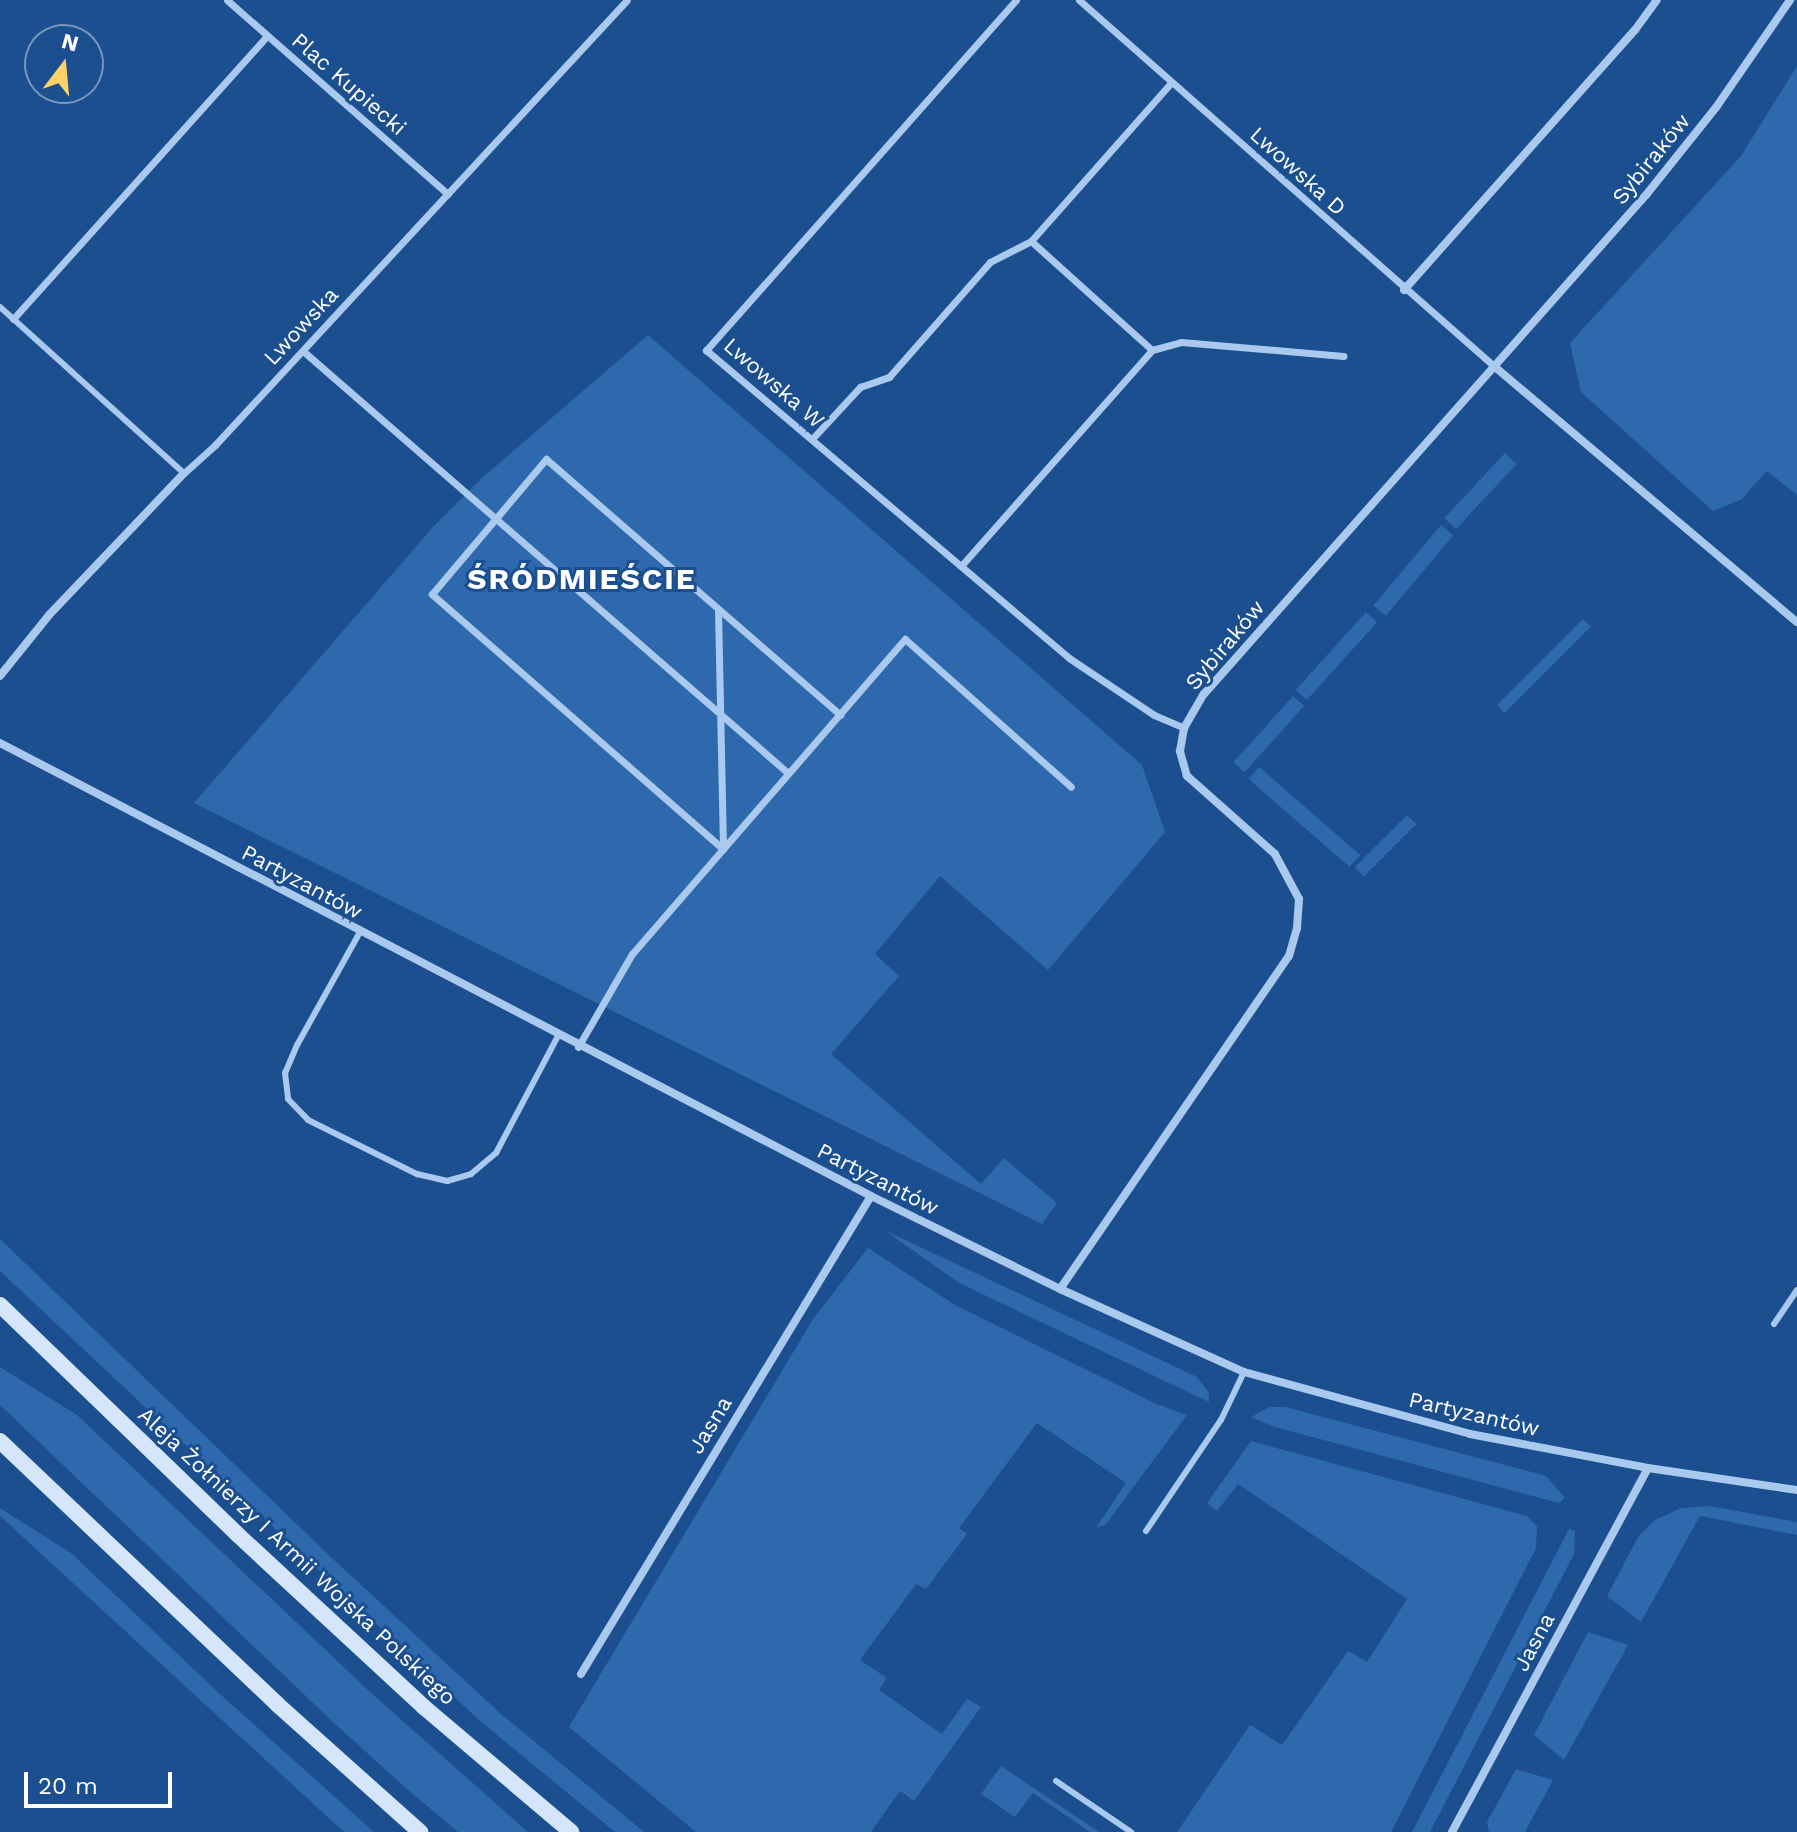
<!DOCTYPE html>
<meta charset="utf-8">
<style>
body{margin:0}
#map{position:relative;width:1797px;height:1832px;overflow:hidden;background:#1b4f8f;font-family:"Work Sans",sans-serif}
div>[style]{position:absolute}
.green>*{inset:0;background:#2e69ad;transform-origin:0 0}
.service>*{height:6px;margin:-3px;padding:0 3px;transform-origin:3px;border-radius:3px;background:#a9c9ee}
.pedestrian>*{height:7px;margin:-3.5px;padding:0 3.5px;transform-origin:3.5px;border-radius:3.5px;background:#a9c9ee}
.minor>*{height:8px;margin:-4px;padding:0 4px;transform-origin:4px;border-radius:4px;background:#a9c9ee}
.secondary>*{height:16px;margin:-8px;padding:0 8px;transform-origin:8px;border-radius:8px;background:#d6e6fa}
span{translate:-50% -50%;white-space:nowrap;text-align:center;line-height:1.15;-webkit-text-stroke:6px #1b4f8f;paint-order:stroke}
.street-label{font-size:22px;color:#fff}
.district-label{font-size:30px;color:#fff;font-weight:700;letter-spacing:2px}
.north{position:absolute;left:24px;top:24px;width:80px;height:80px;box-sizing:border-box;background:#1b4f8f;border:2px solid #7695bc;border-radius:50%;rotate:16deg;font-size:22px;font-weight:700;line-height:32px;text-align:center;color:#fff}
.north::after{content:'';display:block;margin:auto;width:28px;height:36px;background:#ffd166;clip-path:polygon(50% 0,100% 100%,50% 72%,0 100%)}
.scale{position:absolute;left:24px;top:1772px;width:148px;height:36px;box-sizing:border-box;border:4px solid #fff;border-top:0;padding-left:10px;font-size:24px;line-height:28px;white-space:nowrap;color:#fff;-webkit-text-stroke:6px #1b4f8f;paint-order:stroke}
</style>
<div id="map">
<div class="green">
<i style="clip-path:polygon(1797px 66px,1797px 495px,1767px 471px,1742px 499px,1713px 511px,1581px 392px,1570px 343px,1741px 156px)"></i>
<i style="clip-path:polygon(648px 335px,1142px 765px,1165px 832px,1048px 970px,940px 876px,875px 954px,899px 976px,831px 1054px,981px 1184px,1004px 1158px,1057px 1203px,1042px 1224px,194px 803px,433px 527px,483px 477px)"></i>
<i style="left:1505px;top:453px;width:16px;height:89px;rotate:43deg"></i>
<i style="left:1441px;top:525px;width:16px;height:105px;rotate:40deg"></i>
<i style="left:1366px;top:612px;width:15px;height:105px;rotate:42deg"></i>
<i style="left:1583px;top:619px;width:11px;height:122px;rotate:45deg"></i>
<i style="left:1293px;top:696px;width:15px;height:89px;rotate:42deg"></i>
<i style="left:1259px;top:767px;width:134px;height:16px;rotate:41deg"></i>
<i style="left:1407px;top:815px;width:13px;height:74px;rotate:45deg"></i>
<i style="clip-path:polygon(884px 1230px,1197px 1377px,1209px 1393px,1209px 1402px,959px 1283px)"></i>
<i style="clip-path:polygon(0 1239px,333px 1559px,501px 1714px,644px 1832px,615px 1832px,479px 1720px,0 1271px)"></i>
<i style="clip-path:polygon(868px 1248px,955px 1305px,1154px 1403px,1187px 1415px,1106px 1524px,1096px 1528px,1126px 1483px,1037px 1423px,959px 1528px,967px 1534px,926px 1589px,916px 1584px,860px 1660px,887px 1678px,879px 1690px,942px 1734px,967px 1699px,981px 1707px,914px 1801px,900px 1791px,871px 1832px,696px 1832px,569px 1727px,813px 1319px)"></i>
<i style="clip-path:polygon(0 1367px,77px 1415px,369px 1691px,528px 1832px,458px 1832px,407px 1789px,334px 1723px,0 1405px)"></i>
<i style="clip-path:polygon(1270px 1407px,1285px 1407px,1528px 1471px,1546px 1476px,1565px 1498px,1559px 1503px,1275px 1427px,1251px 1417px)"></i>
<i style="clip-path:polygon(1251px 1441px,1527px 1516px,1537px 1526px,1536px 1548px,1391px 1832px,1177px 1832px,1250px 1725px,1282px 1745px,1348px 1651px,1367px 1662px,1407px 1599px,1238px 1484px,1217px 1511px,1207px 1503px)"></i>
<i style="clip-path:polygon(1710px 1506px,1797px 1522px,1797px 1535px,1700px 1516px,1641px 1622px,1607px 1596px,1638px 1537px,1655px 1520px,1681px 1508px)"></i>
<i style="clip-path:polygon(0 1508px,71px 1553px,221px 1695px,374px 1832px,344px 1832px,0 1516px)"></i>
<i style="clip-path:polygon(1569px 1529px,1575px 1531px,1574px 1554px,1430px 1832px,1412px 1832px)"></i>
<i style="clip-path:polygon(1588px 1632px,1628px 1645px,1564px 1760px,1534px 1735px)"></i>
<i style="clip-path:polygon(1001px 1766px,1099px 1832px,1090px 1832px,1033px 1793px,1015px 1817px,981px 1794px)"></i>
<i style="clip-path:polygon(1516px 1769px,1553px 1780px,1525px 1832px,1489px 1832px,1487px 1822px)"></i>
</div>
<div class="service">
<i style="left:0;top:307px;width:248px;rotate:42.1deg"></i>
<i style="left:360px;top:932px;width:129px;rotate:119.1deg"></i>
<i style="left:297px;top:1045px;width:30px;rotate:113deg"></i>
<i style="left:285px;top:1073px;width:26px;rotate:83deg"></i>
<i style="left:288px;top:1099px;width:29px;rotate:46deg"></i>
<i style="left:308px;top:1120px;width:122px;rotate:26.4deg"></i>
<i style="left:417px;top:1174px;width:31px;rotate:13deg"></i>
<i style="left:447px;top:1181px;width:25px;rotate:-16deg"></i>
<i style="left:471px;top:1174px;width:33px;rotate:-40deg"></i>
<i style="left:496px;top:1153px;width:132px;rotate:-62.1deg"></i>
<i style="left:1774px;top:1324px;width:41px;rotate:-55.9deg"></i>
<i style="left:1146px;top:1531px;width:134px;rotate:-56deg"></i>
<i style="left:1221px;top:1420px;width:53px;rotate:-64.4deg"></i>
<i style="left:1056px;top:1781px;width:91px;rotate:34.2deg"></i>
</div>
<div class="pedestrian">
<i style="left:227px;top:0;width:294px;rotate:41.3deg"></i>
<i style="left:1016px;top:0;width:468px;rotate:131.5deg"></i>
<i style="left:706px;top:350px;width:476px;rotate:40.3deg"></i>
<i style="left:1069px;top:658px;width:102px;rotate:33.8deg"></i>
<i style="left:1154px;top:715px;width:33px;rotate:23deg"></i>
<i style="left:1079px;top:0;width:555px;rotate:41.42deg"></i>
<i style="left:13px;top:319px;width:380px;rotate:-48.1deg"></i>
<i style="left:1152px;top:350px;width:30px;rotate:-15deg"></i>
<i style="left:1181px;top:342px;width:163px;rotate:4.9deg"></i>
<i style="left:303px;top:351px;width:643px;rotate:41.03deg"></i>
<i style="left:812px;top:439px;width:71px;rotate:-47.3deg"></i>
<i style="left:860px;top:387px;width:31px;rotate:-19deg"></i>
<i style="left:889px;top:377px;width:153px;rotate:-48.7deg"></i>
<i style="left:990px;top:262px;width:46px;rotate:-27.1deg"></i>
<i style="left:184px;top:473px;width:42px;rotate:-42.1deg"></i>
<i style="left:215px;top:445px;width:606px;rotate:-47.21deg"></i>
<i style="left:961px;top:566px;width:288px;rotate:-48.5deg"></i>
<i style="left:1152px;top:350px;width:163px;rotate:-138deg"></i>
<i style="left:1031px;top:241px;width:211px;rotate:-48.5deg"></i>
<i style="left:718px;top:609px;width:240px;rotate:88.8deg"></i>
<i style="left:723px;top:849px;width:387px;rotate:-138.8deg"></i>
<i style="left:432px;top:594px;width:177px;rotate:-49.8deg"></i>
<i style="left:546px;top:459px;width:390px;rotate:41deg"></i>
<i style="left:578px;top:1047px;width:108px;rotate:-59.9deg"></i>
<i style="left:632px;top:954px;width:417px;rotate:-49.1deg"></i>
<i style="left:905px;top:639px;width:222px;rotate:41.7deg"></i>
</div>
<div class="minor">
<i style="left:1404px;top:290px;width:348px;rotate:-48.4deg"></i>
<i style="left:1635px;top:30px;width:37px;rotate:-54deg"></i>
<i style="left:1495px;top:367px;width:395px;rotate:40.2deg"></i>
<i style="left:0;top:676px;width:78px;rotate:-51.2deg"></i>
<i style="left:49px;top:615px;width:196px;rotate:-46.4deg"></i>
<i style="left:0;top:743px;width:982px;rotate:27.48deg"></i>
<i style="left:871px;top:1196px;width:211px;rotate:26.2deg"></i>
<i style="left:1060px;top:1289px;width:202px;rotate:24.3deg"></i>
<i style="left:1244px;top:1372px;width:234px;rotate:15.3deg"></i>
<i style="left:1470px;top:1434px;width:181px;rotate:10.8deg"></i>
<i style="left:1648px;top:1468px;width:151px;rotate:8.4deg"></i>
<i style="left:1060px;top:1289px;width:404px;rotate:-55.5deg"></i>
<i style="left:1289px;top:956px;width:29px;rotate:-74deg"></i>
<i style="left:1297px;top:928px;width:29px;rotate:-86deg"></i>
<i style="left:1299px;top:899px;width:51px;rotate:-118.1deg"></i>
<i style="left:1275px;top:854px;width:118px;rotate:-138.4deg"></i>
<i style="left:1187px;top:776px;width:26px;rotate:-106deg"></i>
<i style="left:1180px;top:751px;width:23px;rotate:-80deg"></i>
<i style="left:1184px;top:728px;width:39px;rotate:-60deg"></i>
<i style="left:1204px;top:694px;width:667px;rotate:-48.47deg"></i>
<i style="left:1646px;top:195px;width:114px;rotate:-51.4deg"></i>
<i style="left:1717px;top:106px;width:129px;rotate:-55.4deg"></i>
<i style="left:581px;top:1674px;width:559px;rotate:-58.76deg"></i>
<i style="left:1452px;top:1832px;width:413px;rotate:-61.7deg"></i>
</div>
<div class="secondary">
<i style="left:0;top:1305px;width:330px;rotate:44deg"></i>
<i style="left:237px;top:1534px;width:256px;rotate:42.8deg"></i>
<i style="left:425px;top:1708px;width:192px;rotate:40.3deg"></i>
<i style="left:0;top:1441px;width:383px;rotate:43.5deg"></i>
<i style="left:278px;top:1705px;width:191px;rotate:41.8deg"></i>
</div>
<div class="street-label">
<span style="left:349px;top:84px;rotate:41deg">Plac Kupiecki</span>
<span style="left:1651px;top:159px;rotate:-51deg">Sybiraków</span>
<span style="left:1298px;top:171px;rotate:42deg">Lwowska D</span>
<span style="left:301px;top:326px;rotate:-47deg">Lwowska</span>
<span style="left:774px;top:383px;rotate:41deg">Lwowska W</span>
<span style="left:1225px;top:645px;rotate:-50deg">Sybiraków</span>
<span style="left:302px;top:882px;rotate:28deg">Partyzantów</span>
<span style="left:878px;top:1179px;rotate:27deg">Partyzantów</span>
<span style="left:1474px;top:1414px;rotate:13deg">Partyzantów</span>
<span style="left:710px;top:1425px;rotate:-59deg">Jasna</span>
<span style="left:297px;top:1556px;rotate:43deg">Aleja Żołnierzy I Armii Wojska Polskiego</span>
<span style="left:1534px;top:1642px;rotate:-62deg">Jasna</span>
</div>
<div class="district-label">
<span style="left:582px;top:579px">ŚRÓDMIEŚCIE</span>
</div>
<div class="north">N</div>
<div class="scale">20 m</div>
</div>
